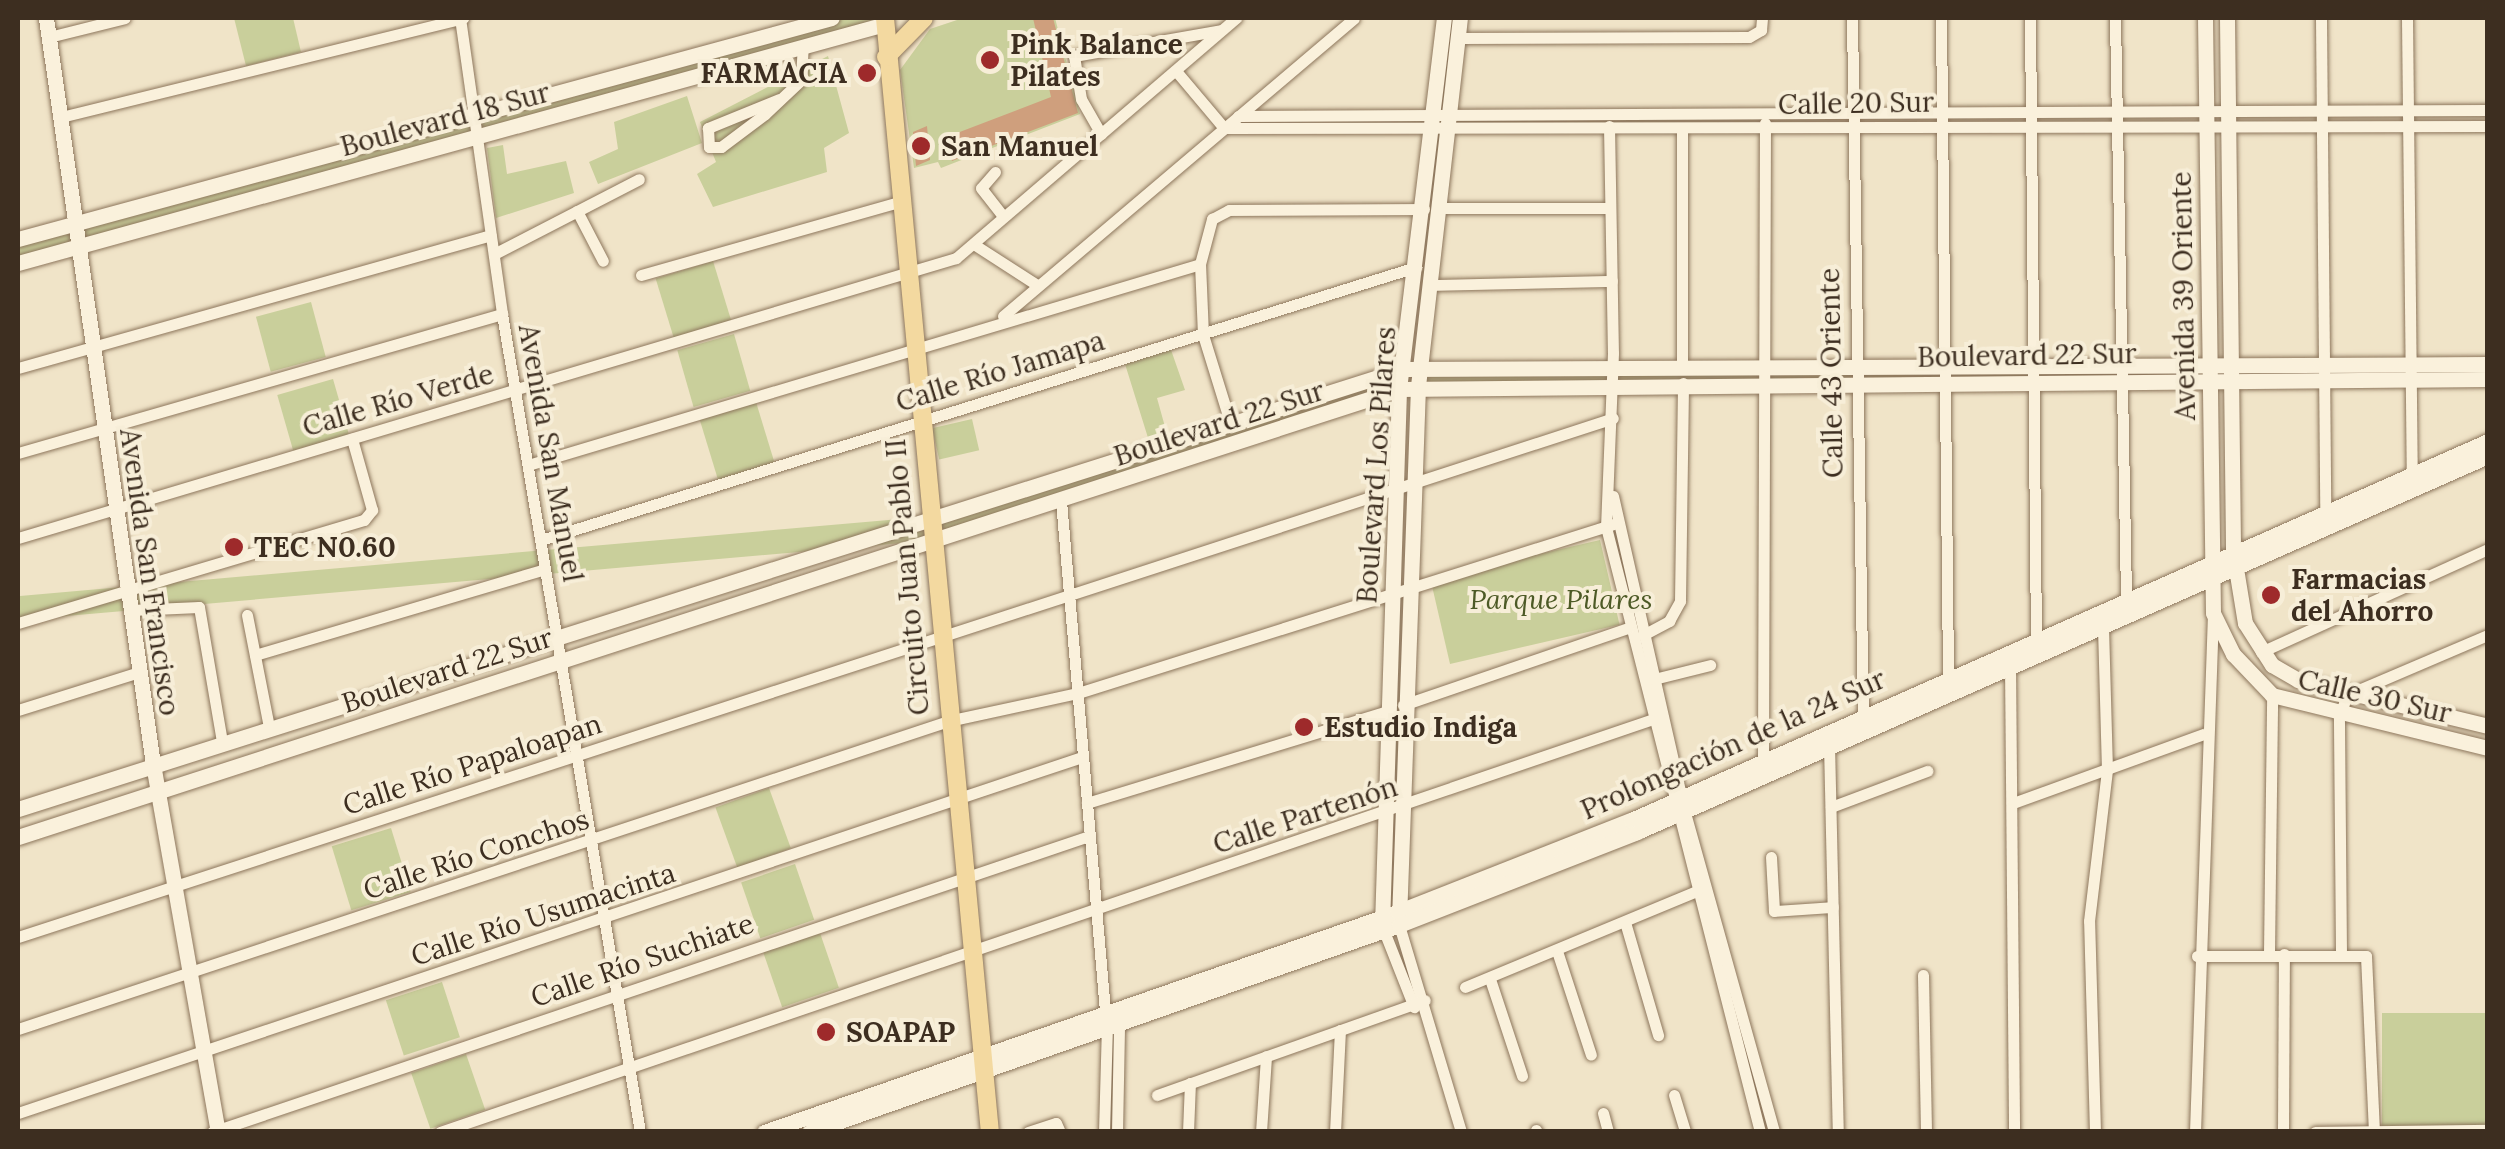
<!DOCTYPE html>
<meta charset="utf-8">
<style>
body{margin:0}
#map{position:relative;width:2505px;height:1149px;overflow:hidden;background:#f0e4c8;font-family:Lora,serif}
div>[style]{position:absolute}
.green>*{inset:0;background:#c9cf9b;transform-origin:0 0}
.building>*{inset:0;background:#cf9f7d}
.roads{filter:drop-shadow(0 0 2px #8d765c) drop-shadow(0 0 2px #8d765c)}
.street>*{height:11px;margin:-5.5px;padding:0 5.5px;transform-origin:5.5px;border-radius:5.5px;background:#faf1dc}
.secondary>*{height:15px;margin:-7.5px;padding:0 7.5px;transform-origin:7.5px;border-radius:7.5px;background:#faf1dc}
.primary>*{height:18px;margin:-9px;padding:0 9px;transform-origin:9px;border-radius:9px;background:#f3d9a0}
.dots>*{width:28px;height:28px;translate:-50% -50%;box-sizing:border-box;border:5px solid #f7eed8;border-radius:50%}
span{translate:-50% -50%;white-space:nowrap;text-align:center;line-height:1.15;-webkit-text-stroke:8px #f7eed8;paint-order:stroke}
.poi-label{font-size:28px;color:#3d2e20;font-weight:700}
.left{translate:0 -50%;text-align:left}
.right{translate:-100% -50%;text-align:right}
.street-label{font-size:28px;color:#3d2e20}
.park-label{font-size:28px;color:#4d5a26;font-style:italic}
.frame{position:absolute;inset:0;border:20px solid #3d2e20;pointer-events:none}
</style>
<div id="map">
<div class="green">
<i style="clip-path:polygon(234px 18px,293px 18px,301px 52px,246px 66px)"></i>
<i style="clip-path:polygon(832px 18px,871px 18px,872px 27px,18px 263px,18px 239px)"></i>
<i style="clip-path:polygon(963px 18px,1055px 18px,1080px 114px,941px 168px,938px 162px,914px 168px,900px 70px,930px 29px)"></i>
<i style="clip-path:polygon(828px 56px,849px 133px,824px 148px,827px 172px,713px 207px,697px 174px,716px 162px,700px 122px)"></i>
<i style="clip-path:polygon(687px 96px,702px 143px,598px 184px,589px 162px,618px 149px,614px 122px)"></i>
<i style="clip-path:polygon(503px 145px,507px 174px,566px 161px,574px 193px,496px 218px,487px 148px)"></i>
<i style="left:713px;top:261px;width:63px;height:60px;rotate:73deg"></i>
<i style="left:311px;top:302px;width:57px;height:57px;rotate:75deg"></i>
<i style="left:734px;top:334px;width:59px;height:59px;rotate:74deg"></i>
<i style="clip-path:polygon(1170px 347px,1185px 390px,1157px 398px,1167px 434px,1149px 441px,1125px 364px)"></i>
<i style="clip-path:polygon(2202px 368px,2203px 374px,2132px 377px,1422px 384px,1423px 370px)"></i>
<i style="clip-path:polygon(1398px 373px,1394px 388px,936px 532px,936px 520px)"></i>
<i style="left:333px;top:379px;width:58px;height:58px;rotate:74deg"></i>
<i style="left:756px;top:402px;width:65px;height:59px;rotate:73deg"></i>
<i style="left:972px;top:419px;width:32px;height:41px;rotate:77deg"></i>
<i style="left:923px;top:517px;width:24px;height:951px;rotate:85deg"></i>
<i style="left:1600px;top:540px;width:87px;height:174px;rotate:77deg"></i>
<i style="left:769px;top:788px;width:64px;height:57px;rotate:70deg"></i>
<i style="left:391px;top:828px;width:67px;height:62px;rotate:73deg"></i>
<i style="left:795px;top:864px;width:59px;height:57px;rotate:71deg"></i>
<i style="left:820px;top:933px;width:58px;height:60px;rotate:71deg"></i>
<i style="left:442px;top:982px;width:58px;height:59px;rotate:72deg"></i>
<i style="left:2487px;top:1013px;width:113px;height:105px;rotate:90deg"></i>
<i style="left:466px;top:1054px;width:59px;height:58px;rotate:71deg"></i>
</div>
<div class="building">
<i style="clip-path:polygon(1033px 18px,1053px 18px,1078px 113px,952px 161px,944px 138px,1051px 97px)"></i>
<i style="clip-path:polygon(927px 126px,930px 160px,916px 166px,913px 132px)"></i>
</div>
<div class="roads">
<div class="street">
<i style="left:460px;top:18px;width:299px;rotate:81.9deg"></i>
<i style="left:502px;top:314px;width:830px;rotate:80.42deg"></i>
<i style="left:1852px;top:18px;width:705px;rotate:89.11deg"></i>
<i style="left:1941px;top:18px;width:658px;rotate:89.39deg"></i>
<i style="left:2030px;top:18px;width:630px;rotate:89.45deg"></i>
<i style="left:2115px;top:18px;width:579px;rotate:88.91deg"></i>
<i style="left:2321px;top:18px;width:493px;rotate:89.5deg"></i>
<i style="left:2407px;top:18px;width:456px;rotate:89.4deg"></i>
<i style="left:49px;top:37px;width:78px;rotate:-14deg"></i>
<i style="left:1458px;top:38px;width:291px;rotate:-0.2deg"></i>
<i style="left:1749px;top:37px;width:14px;rotate:-30deg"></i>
<i style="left:1761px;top:30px;width:12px;rotate:-85deg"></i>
<i style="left:1176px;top:71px;width:75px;rotate:49.9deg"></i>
<i style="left:1224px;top:128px;width:1264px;rotate:-0.09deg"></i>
<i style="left:779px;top:99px;width:77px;rotate:157.8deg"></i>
<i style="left:708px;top:128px;width:19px;rotate:87deg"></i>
<i style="left:709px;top:147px;width:12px"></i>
<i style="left:721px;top:147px;width:55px;rotate:-36.9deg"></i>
<i style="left:765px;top:114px;width:50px;rotate:-43.4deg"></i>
<i style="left:801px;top:80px;width:34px;rotate:-87deg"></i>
<i style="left:1238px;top:116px;width:1250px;rotate:-0.28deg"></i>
<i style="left:61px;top:117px;width:414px;rotate:-13.8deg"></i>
<i style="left:1609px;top:126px;width:227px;rotate:89deg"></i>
<i style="left:1613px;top:353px;width:174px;rotate:92.3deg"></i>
<i style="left:1606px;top:527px;width:624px;rotate:75.72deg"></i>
<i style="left:1682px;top:129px;width:239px;rotate:90deg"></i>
<i style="left:1101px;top:134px;width:40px;rotate:-119.7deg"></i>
<i style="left:1081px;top:99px;width:44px;rotate:-99.2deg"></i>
<i style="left:1074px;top:56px;width:149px;rotate:-10deg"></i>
<i style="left:995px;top:172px;width:21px;rotate:131deg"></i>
<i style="left:981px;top:188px;width:36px;rotate:52deg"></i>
<i style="left:1440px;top:208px;width:170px"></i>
<i style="left:577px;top:211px;width:56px;rotate:62.5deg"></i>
<i style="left:975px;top:245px;width:74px;rotate:32.8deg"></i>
<i style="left:494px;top:254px;width:163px;rotate:-27.3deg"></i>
<i style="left:641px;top:275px;width:268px;rotate:-15.8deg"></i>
<i style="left:1432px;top:285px;width:180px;rotate:-1.3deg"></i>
<i style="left:1003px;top:316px;width:460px;rotate:-40.3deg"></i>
<i style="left:18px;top:368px;width:491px;rotate:-15.7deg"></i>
<i style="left:1230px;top:422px;width:91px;rotate:-107.2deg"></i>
<i style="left:1203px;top:335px;width:71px;rotate:-92.4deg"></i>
<i style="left:1200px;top:264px;width:47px;rotate:-75.1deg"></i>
<i style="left:1212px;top:219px;width:19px;rotate:-28deg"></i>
<i style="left:1229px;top:210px;width:195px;rotate:-0.3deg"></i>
<i style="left:18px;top:453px;width:504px;rotate:-16.02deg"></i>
<i style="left:528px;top:465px;width:701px;rotate:-16.65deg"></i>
<i style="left:1613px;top:496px;width:321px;rotate:77.2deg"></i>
<i style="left:1684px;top:809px;width:335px;rotate:74.4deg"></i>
<i style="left:1061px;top:501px;width:512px;rotate:85.07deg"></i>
<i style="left:18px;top:538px;width:979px;rotate:-16.62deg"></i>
<i style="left:956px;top:258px;width:369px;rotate:-40.6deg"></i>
<i style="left:541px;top:540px;width:917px;rotate:-17.33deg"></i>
<i style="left:131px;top:610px;width:68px;rotate:-2.5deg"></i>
<i style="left:199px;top:607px;width:136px;rotate:80.3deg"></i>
<i style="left:247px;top:615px;width:114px;rotate:78.9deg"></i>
<i style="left:18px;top:623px;width:361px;rotate:-16.6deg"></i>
<i style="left:364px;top:520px;width:13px;rotate:-51deg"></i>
<i style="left:372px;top:510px;width:74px;rotate:-105.7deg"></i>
<i style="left:1643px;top:635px;width:30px;rotate:-28deg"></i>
<i style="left:1669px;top:621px;width:23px;rotate:-61deg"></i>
<i style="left:1680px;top:601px;width:218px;rotate:-89.2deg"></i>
<i style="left:2261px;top:652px;width:249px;rotate:-24.4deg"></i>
<i style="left:255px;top:655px;width:302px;rotate:-16.5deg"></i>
<i style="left:2010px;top:664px;width:468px;rotate:89.5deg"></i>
<i style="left:1654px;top:679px;width:58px;rotate:-14deg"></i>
<i style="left:1403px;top:705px;width:238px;rotate:-18.9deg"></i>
<i style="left:18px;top:710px;width:127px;rotate:-17.4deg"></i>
<i style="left:1829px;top:744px;width:388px;rotate:88.7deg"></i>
<i style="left:1763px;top:758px;width:635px;rotate:-89.82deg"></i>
<i style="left:1087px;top:803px;width:314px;rotate:-17deg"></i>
<i style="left:2013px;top:803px;width:203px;rotate:-19.9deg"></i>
<i style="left:1831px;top:807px;width:103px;rotate:-20.6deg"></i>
<i style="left:1771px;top:857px;width:54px;rotate:86.8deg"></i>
<i style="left:1774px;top:911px;width:59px;rotate:-3.9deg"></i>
<i style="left:1625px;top:922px;width:118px;rotate:73.7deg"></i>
<i style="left:1399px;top:925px;width:216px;rotate:73.3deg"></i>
<i style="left:1384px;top:931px;width:82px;rotate:68.5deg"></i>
<i style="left:18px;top:937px;width:1677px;rotate:-18.02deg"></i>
<i style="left:1557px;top:951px;width:109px;rotate:71.9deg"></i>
<i style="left:2341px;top:953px;width:236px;rotate:-90.5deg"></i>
<i style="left:2339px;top:717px;width:23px;rotate:-70deg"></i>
<i style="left:2347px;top:695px;width:153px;rotate:-23.1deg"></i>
<i style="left:2269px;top:954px;width:259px;rotate:-89.3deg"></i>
<i style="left:2197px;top:956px;width:169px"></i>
<i style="left:2366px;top:956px;width:175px;rotate:87.4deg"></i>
<i style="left:1923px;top:975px;width:157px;rotate:88.9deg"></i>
<i style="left:1490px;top:979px;width:102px;rotate:71.7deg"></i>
<i style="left:1465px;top:987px;width:251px;rotate:-22.5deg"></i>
<i style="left:18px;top:1029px;width:980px;rotate:-18.32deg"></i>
<i style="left:948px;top:721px;width:133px;rotate:-12.2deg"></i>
<i style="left:1078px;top:693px;width:565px;rotate:-17.51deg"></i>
<i style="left:1157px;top:1095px;width:284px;rotate:-19.5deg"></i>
<i style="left:1674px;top:1095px;width:39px;rotate:73deg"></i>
<i style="left:18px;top:1113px;width:1122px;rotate:-18.5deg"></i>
<i style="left:1603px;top:1113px;width:20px;rotate:75deg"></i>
<i style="left:1536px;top:1130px;width:2px;rotate:63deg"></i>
<i style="left:212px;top:1132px;width:926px;rotate:-18.65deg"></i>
<i style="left:440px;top:1132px;width:1278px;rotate:-18.8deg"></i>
<i style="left:1028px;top:1132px;width:29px;rotate:-18deg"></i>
<i style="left:1056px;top:1123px;width:10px;rotate:66deg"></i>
<i style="left:1104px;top:1132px;width:105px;rotate:-88.4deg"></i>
<i style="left:1117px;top:1132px;width:109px;rotate:-88.9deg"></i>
<i style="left:1188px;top:1132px;width:49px;rotate:-87.7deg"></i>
<i style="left:1261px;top:1132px;width:76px;rotate:-86.2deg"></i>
<i style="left:1335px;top:1132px;width:102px;rotate:-87.2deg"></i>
<i style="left:2095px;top:1132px;width:211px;rotate:-91.6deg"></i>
<i style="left:2089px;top:921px;width:152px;rotate:-83.2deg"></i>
<i style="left:2107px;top:770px;width:147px;rotate:-91.6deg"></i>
<i style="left:2195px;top:1132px;width:519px;rotate:-88.01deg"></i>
<i style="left:2283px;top:1132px;width:178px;rotate:-89.7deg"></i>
<i style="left:2315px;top:1132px;width:173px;rotate:-0.7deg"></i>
</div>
<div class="secondary">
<i style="left:46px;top:18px;width:754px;rotate:81.84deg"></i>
<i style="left:153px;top:764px;width:374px;rotate:80deg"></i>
<i style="left:2205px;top:18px;width:595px;rotate:89.23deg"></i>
<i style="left:2213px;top:613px;width:46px;rotate:64deg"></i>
<i style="left:2233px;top:654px;width:57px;rotate:46.4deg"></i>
<i style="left:2272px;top:695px;width:222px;rotate:13.8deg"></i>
<i style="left:2227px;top:18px;width:532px;rotate:89.35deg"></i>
<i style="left:2233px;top:550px;width:74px;rotate:80.7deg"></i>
<i style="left:2245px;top:623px;width:50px;rotate:57.3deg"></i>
<i style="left:2272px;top:665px;width:30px;rotate:30deg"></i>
<i style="left:2298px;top:680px;width:195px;rotate:13.6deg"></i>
<i style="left:18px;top:239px;width:843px;rotate:-15.19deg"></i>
<i style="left:18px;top:263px;width:899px;rotate:-15.41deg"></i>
<i style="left:18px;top:809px;width:1453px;rotate:-17.62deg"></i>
<i style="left:1403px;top:369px;width:1085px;rotate:-0.26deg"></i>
<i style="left:18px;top:837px;width:1452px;rotate:-17.97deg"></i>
<i style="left:1399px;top:389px;width:1089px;rotate:-0.53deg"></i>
<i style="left:1399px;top:920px;width:534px;rotate:-87.96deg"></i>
<i style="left:1418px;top:386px;width:370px;rotate:-83.5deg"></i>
<i style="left:1382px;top:925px;width:536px;rotate:-88.18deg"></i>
<i style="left:1399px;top:389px;width:374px;rotate:-83.1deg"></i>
<i style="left:764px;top:1132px;width:670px;rotate:-19.16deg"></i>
<i style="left:1397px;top:912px;width:251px;rotate:-21.5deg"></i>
<i style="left:1631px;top:820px;width:937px;rotate:-23.86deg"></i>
<i style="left:809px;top:1132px;width:625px;rotate:-19.33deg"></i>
<i style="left:1399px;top:925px;width:256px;rotate:-21.3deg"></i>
<i style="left:1637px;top:832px;width:930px;rotate:-23.84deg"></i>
</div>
<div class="primary">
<i style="left:885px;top:18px;width:1119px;rotate:84.62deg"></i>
<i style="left:886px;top:57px;width:54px;rotate:-45.7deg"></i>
</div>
</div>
<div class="dots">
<i style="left:990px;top:60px;background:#9e2a2b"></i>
<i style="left:867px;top:73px;background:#9e2a2b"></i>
<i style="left:921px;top:146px;background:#9e2a2b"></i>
<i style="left:234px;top:547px;background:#9e2a2b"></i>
<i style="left:2271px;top:595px;background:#9e2a2b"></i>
<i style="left:1304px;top:727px;background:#9e2a2b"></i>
<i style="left:826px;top:1032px;background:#9e2a2b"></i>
</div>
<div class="poi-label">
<span class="left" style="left:1010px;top:60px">Pink Balance<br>Pilates</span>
<span class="right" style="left:847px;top:73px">FARMACIA</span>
<span class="left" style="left:941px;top:146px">San Manuel</span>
<span class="left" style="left:254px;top:547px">TEC N0.60</span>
<span class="left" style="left:2291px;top:595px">Farmacias<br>del Ahorro</span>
<span class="left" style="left:1324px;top:727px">Estudio Indiga</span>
<span class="left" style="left:846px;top:1032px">SOAPAP</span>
</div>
<div class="street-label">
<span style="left:1856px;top:103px;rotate:-1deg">Calle 20 Sur</span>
<span style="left:445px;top:119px;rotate:-15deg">Boulevard 18 Sur</span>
<span style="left:2183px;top:296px;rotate:-91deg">Avenida 39 Oriente</span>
<span style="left:2027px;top:355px;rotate:-1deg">Boulevard 22 Sur</span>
<span style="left:1000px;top:371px;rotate:-17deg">Calle Río Jamapa</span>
<span style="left:1831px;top:373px;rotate:-91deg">Calle 43 Oriente</span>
<span style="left:398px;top:400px;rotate:-16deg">Calle Río Verde</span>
<span style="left:1219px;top:423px;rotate:-18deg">Boulevard 22 Sur</span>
<span style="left:551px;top:453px;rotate:80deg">Avenida San Manuel</span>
<span style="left:1376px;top:465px;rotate:-86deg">Boulevard Los Pilares</span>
<span style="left:150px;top:572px;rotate:82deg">Avenida San Francisco</span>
<span style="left:907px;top:577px;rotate:-95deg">Circuito Juan Pablo II</span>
<span style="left:447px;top:670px;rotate:-18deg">Boulevard 22 Sur</span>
<span style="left:2375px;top:696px;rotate:13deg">Calle 30 Sur</span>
<span style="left:1733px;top:744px;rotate:-24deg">Prolongación de la 24 Sur</span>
<span style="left:472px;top:764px;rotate:-18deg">Calle Río Papaloapan</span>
<span style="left:1305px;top:815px;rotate:-18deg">Calle Partenón</span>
<span style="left:476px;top:854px;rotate:-18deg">Calle Río Conchos</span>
<span style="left:543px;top:914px;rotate:-18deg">Calle Río Usumacinta</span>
<span style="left:642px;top:960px;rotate:-19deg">Calle Río Suchiate</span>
</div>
<div class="park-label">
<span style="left:1561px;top:599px">Parque Pilares</span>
</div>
<div class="frame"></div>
</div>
